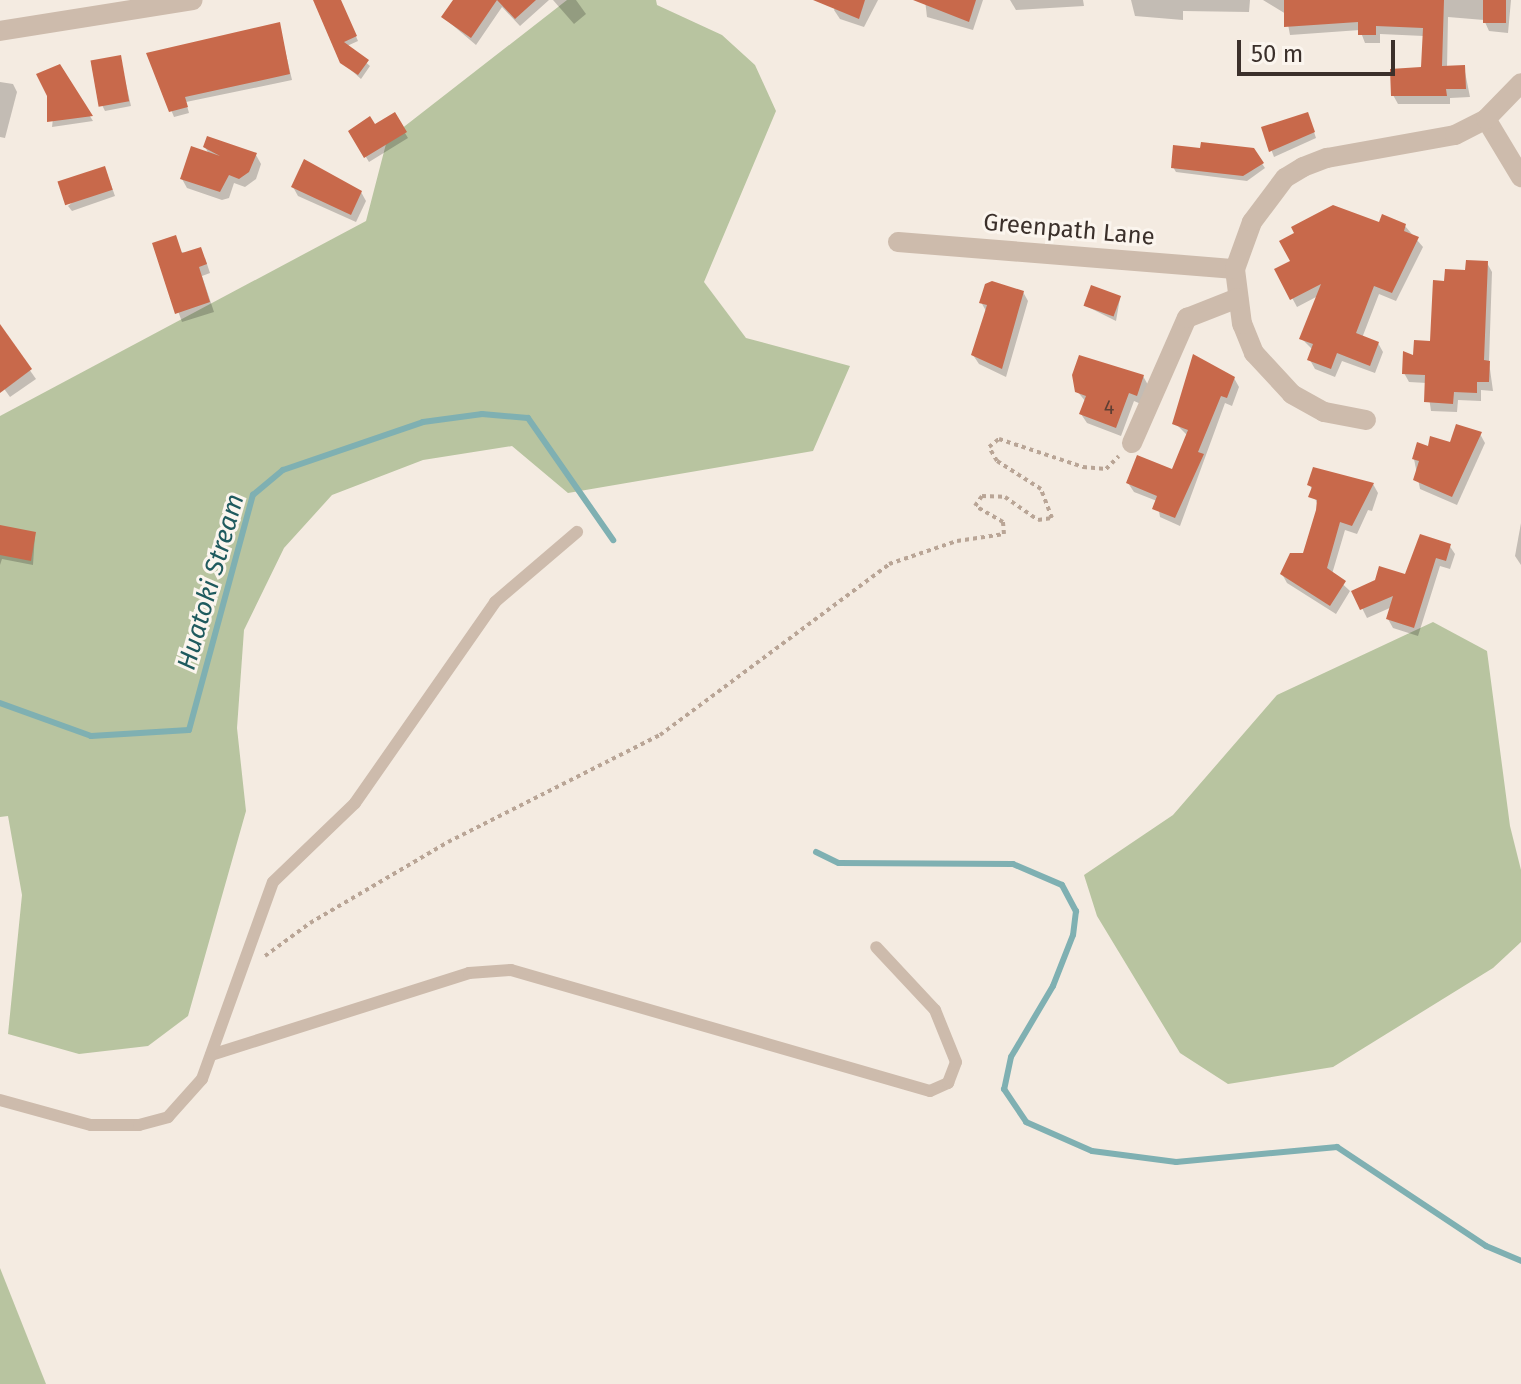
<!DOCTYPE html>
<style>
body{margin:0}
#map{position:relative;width:1521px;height:1384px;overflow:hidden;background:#f4ebe1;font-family:"Fira Sans",sans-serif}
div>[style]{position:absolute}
.green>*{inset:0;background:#b8c4a0}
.shadow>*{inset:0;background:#0003}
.stream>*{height:6px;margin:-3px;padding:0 3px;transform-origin:3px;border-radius:3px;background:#7fb0b2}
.building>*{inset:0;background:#c8694b;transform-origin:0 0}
.path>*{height:4px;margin-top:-2px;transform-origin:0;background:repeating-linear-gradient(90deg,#b9a596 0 4px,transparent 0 8px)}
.lane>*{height:12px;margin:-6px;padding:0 6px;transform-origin:6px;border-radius:6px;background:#cdbbac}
.street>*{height:20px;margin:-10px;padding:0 10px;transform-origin:10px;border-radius:10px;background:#cdbbac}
span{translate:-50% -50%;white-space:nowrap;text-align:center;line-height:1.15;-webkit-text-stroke:6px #fbf5ee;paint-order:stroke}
.number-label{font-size:20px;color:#5e3e33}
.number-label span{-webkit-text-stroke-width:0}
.street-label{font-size:24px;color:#3b302b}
.water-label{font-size:26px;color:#1f5a5e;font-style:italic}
.scale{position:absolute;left:1237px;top:40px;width:158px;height:36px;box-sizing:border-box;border:4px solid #3b302b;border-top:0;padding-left:10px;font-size:24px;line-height:28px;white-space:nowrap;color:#3b302b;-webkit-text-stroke:6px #fbf5ee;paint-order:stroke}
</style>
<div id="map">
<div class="green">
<i style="clip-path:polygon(567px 0,656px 0,657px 5px,722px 35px,755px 65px,776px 111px,704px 282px,746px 338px,850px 366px,813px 451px,568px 493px,512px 446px,423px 460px,332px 495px,284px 548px,244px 630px,237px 728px,246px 811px,188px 1016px,148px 1046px,79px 1054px,8px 1034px,22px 895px,8px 816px,0 817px,0 416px,366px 221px,387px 140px)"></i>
<i style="clip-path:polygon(1433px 622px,1487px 651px,1510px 826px,1521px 870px,1521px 942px,1493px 968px,1333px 1067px,1228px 1084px,1180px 1053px,1097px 916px,1084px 875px,1173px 815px,1277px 695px)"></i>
<i style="clip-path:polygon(0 1268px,46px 1384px,0 1384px)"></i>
</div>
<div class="shadow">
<i style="clip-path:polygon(317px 0,340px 0,358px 41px,347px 46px,370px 66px,361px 79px,342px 62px)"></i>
<i style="clip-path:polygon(455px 0,549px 0,520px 26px,502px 7px,476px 45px,443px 17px)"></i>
<i style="clip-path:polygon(553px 0,576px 0,586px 14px,574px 24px)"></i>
<i style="clip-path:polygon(838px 0,878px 0,864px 27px,840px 19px,834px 10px)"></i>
<i style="clip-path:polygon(925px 0,983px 0,973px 30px,927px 17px)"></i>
<i style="clip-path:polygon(1010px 0,1083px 0,1084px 6px,1016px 10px)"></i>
<i style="clip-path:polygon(1131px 0,1250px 0,1249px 12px,1183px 11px,1183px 20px,1135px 16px)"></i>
<i style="clip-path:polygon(1263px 0,1511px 0,1508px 33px,1489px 31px,1484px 20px,1448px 17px,1447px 68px,1464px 67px,1470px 97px,1450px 98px,1450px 104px,1398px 104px,1393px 95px,1423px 69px,1424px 36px,1380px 34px,1380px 43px,1365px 43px,1360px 30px,1290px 35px,1286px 14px)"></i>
<i style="clip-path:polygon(279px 24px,292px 80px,186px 102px,189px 113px,174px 117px,149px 55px)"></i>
<i style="clip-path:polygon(120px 58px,131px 106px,105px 111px,102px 105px)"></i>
<i style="clip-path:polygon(59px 66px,93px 121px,52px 127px)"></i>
<i style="clip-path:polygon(0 82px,13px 84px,17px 92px,5px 138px,0 137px)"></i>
<i style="clip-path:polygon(394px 115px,408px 138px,369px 162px,350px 131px,375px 127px)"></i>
<i style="clip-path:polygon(1310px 120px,1316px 138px,1274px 157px,1263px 128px)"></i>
<i style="clip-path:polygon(205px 147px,256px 155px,261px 164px,256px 179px,245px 187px,234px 183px,229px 198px,222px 200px,187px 188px,182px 179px,209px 154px)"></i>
<i style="clip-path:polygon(1252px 149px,1265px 168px,1247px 181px,1176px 172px,1173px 167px,1202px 150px)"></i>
<i style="clip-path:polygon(107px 174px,115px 196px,72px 211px,68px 206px)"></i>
<i style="clip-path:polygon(293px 187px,361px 192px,366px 201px,356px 222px,298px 196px)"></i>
<i style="clip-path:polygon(1380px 225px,1405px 226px,1423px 247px,1396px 301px,1379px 294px,1362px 338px,1378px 343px,1383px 352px,1375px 373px,1342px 361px,1335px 377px,1315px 369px,1310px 360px,1313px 350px,1302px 339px,1318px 296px,1297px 307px,1277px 270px)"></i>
<i style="clip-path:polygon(154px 245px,205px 258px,210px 273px,202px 276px,214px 312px,182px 322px)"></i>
<i style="clip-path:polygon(1487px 263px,1492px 272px,1489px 362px,1493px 391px,1481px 390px,1481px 401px,1458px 400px,1457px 412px,1431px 411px,1427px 383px,1409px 382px,1404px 373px,1432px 343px,1446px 283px)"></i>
<i style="clip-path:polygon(1023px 292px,1028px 301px,1006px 377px,979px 364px,973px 355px,986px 311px,981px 302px)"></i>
<i style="clip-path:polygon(1120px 298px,1116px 321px,1086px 306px)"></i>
<i style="clip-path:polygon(0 328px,36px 379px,10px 397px,0 383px)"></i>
<i style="clip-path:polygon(1143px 376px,1148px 385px,1141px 404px,1134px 401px,1121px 436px,1087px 423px,1081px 414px,1086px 402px,1077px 391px)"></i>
<i style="clip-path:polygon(1234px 378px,1239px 387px,1232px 406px,1225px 403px,1180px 526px,1160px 517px,1157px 501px,1134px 492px,1128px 483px,1173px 472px,1187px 435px,1175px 423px)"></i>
<i style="clip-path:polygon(1480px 434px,1485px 443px,1457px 505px,1420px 489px,1414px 459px,1429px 448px)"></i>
<i style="clip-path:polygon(1373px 484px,1378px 493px,1372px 511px,1368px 510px,1357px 534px,1345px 530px,1332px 574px,1350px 591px,1336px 614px,1287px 583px,1282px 574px,1305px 555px,1318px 506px,1310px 485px)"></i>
<i style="clip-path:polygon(1521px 523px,1521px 565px,1515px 556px)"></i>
<i style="clip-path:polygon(0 527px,35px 534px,33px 565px,2px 559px,0 565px)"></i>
<i style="clip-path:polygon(1449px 545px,1455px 554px,1450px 569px,1440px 566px,1418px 636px,1393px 628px,1388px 619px,1392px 607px,1367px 618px,1354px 592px,1406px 577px)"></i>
</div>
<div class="stream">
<i style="left:0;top:703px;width:97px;rotate:19.9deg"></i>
<i style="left:91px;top:736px;width:98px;rotate:-3.5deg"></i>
<i style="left:189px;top:730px;width:244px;rotate:-74.8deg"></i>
<i style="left:253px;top:495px;width:39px;rotate:-40deg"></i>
<i style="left:283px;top:470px;width:148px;rotate:-18.9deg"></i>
<i style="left:423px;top:422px;width:60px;rotate:-7.7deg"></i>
<i style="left:482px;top:414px;width:46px;rotate:5deg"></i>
<i style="left:528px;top:418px;width:149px;rotate:55.1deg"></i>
<i style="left:816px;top:852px;width:25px;rotate:26deg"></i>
<i style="left:839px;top:863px;width:174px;rotate:0.3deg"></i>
<i style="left:1013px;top:864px;width:53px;rotate:23.2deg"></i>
<i style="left:1062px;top:885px;width:30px;rotate:62deg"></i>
<i style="left:1076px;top:911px;width:24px;rotate:97deg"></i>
<i style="left:1073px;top:935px;width:55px;rotate:111.4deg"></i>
<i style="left:1053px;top:986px;width:82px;rotate:120.6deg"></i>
<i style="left:1011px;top:1057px;width:33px;rotate:102deg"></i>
<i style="left:1004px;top:1089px;width:40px;rotate:56deg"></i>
<i style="left:1026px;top:1122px;width:72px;rotate:23.7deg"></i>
<i style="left:1092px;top:1151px;width:85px;rotate:7.5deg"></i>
<i style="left:1176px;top:1162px;width:162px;rotate:-5.3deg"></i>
<i style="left:1337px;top:1147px;width:179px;rotate:33.6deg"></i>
<i style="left:1486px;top:1246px;width:38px;rotate:23deg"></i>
</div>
<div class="building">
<i style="clip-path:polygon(313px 0,341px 0,357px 36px,344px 42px,369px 60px,358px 75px,340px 63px)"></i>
<i style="clip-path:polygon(453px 0,536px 0,515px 19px,497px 0,471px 38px,441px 17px)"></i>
<i style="clip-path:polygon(813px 0,865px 0,859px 19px)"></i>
<i style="clip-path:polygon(913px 0,976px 0,969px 22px)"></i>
<i style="clip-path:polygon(1284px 0,1444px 0,1442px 66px,1465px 65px,1466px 89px,1446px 89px,1447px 96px,1391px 96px,1390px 69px,1421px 67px,1423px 28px,1376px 26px,1376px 35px,1358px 35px,1358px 22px,1284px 27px)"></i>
<i style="left:1483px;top:0;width:23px;height:23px"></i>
<i style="clip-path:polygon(280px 22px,290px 74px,185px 97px,188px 107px,169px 112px,146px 53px)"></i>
<i style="left:121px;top:55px;width:47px;height:31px;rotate:80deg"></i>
<i style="clip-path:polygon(60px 64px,93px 116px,47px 122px,47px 96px,36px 74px)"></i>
<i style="clip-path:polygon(395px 112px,407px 132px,364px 158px,348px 131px,370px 116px,375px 124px)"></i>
<i style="clip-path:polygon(1308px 112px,1315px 132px,1269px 152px,1261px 127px)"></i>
<i style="clip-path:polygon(207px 136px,257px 153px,249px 172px,239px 179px,229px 175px,220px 192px,180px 179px,191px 146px,220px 156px,203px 147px)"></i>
<i style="clip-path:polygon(1201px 142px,1254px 148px,1264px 163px,1243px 176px,1171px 168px,1173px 145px,1200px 148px)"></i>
<i style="clip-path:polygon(304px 159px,362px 191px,351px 215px,291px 187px)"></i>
<i style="left:105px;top:166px;width:25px;height:50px;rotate:72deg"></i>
<i style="clip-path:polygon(1333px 205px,1379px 222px,1382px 214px,1406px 224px,1404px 231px,1419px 237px,1392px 293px,1374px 286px,1356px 333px,1379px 342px,1370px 366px,1337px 353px,1331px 369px,1307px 360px,1313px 344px,1299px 339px,1321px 284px,1290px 300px,1274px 269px,1290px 261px,1279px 241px,1294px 233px,1291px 227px)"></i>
<i style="clip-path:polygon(176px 235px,182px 253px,201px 247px,207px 264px,199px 267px,210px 302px,175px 314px,152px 243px)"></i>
<i style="clip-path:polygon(1466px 260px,1488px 261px,1484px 360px,1490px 361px,1489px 382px,1477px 382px,1477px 393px,1454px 392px,1453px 404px,1424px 402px,1425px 375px,1402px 374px,1403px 351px,1413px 355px,1414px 340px,1430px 341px,1433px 280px,1444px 281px,1445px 269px,1465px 270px)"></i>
<i style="clip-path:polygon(992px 281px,1024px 291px,1002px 369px,971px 355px,987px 305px,979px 303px,985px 284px)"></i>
<i style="left:1091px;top:285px;width:32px;height:22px;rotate:20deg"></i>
<i style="clip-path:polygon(0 324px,32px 369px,0 393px)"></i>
<i style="clip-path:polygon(1193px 354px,1235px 377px,1227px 398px,1221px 396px,1198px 452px,1204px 454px,1175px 518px,1152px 509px,1157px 496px,1126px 483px,1137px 455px,1172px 469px,1188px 430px,1172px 424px)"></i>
<i style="clip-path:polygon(1079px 355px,1144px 375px,1137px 396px,1129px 393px,1116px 428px,1079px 414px,1086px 396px,1075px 392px,1072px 375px)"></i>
<i style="clip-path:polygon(1456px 424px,1482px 432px,1452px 497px,1413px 480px,1419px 461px,1412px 459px,1417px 442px,1428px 446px,1430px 436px,1450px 442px)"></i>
<i style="clip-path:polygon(1313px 467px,1374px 483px,1352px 526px,1340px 522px,1327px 568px,1346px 581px,1330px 606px,1280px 574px,1290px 553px,1303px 553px,1316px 510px,1317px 500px,1308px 497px,1312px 487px,1307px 485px)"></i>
<i style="clip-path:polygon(0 525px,36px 532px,31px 561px,0 555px)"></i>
<i style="clip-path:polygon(1420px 534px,1451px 544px,1446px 561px,1436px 558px,1414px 628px,1386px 619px,1393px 596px,1360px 610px,1351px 591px,1375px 580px,1379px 566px,1405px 574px)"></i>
</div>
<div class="path">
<i style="left:265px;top:956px;width:56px;rotate:-36.3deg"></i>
<i style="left:310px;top:923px;width:160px;rotate:-30.4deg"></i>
<i style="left:448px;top:842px;width:237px;rotate:-26.8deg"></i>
<i style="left:660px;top:735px;width:286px;rotate:-36.7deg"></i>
<i style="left:889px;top:564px;width:72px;rotate:-18.7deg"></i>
<i style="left:957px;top:541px;width:48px;rotate:-8.5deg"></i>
<i style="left:1004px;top:534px;width:12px;rotate:-95deg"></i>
<i style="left:1003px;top:522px;width:32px;rotate:-150deg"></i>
<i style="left:975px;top:506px;width:12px;rotate:-55deg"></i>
<i style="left:982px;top:496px;width:23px;rotate:2deg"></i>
<i style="left:1005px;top:497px;width:40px;rotate:34.9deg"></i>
<i style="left:1038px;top:520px;width:14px;rotate:-8deg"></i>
<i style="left:1052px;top:518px;width:31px;rotate:-111deg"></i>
<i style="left:1041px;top:489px;width:52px;rotate:-147.5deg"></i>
<i style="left:997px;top:461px;width:16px;rotate:-120deg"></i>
<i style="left:989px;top:447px;width:13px;rotate:-39deg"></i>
<i style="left:999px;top:439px;width:89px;rotate:18.4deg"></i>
<i style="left:1083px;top:467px;width:23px;rotate:5deg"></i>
<i style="left:1106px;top:469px;width:18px;rotate:-45deg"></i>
</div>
<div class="lane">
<i style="left:211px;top:1055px;width:271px;rotate:-17.6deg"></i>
<i style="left:469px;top:973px;width:42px;rotate:-4.1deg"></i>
<i style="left:511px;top:970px;width:436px;rotate:16.1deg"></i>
<i style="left:930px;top:1091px;width:20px;rotate:-24deg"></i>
<i style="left:948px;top:1083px;width:22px;rotate:-69deg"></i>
<i style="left:956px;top:1062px;width:56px;rotate:-112deg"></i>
<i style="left:935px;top:1010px;width:86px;rotate:-133.1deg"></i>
<i style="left:0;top:1100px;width:94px;rotate:15.4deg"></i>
<i style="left:91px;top:1125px;width:48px"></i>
<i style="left:139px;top:1125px;width:30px;rotate:-15deg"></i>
<i style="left:168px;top:1117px;width:51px;rotate:-48.2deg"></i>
<i style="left:202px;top:1079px;width:209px;rotate:-70.2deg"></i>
<i style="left:273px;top:882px;width:114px;rotate:-43.9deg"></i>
<i style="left:355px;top:803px;width:245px;rotate:-55.1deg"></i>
<i style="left:495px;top:602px;width:108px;rotate:-40.5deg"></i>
</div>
<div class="street">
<i style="left:0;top:31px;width:195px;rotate:-9.1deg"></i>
<i style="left:1486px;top:119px;width:68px;rotate:58.9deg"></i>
<i style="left:898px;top:242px;width:338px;rotate:4.6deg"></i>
<i style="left:1366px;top:420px;width:43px;rotate:-169.2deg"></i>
<i style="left:1324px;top:412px;width:37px;rotate:-151deg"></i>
<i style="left:1292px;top:394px;width:56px;rotate:-132.8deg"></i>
<i style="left:1254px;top:353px;width:31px;rotate:-112deg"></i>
<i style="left:1242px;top:324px;width:55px;rotate:-97.3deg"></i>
<i style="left:1235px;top:269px;width:50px;rotate:-70.1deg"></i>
<i style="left:1252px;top:222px;width:55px;rotate:-53.1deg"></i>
<i style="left:1285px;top:178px;width:21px;rotate:-31deg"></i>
<i style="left:1303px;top:167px;width:26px;rotate:-21deg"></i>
<i style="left:1327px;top:158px;width:130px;rotate:-10.2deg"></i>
<i style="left:1455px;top:135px;width:35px;rotate:-27deg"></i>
<i style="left:1486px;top:119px;width:50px;rotate:-45.8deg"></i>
<i style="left:1132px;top:443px;width:137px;rotate:-66.3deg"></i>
<i style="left:1187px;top:318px;width:55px;rotate:-21.4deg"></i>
</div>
<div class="number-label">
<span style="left:1109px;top:407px">4</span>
</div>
<div class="street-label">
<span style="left:1069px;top:230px;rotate:5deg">Greenpath Lane</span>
</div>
<div class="water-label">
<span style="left:211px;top:582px;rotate:-74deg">Huatoki Stream</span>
</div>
<div class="scale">50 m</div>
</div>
